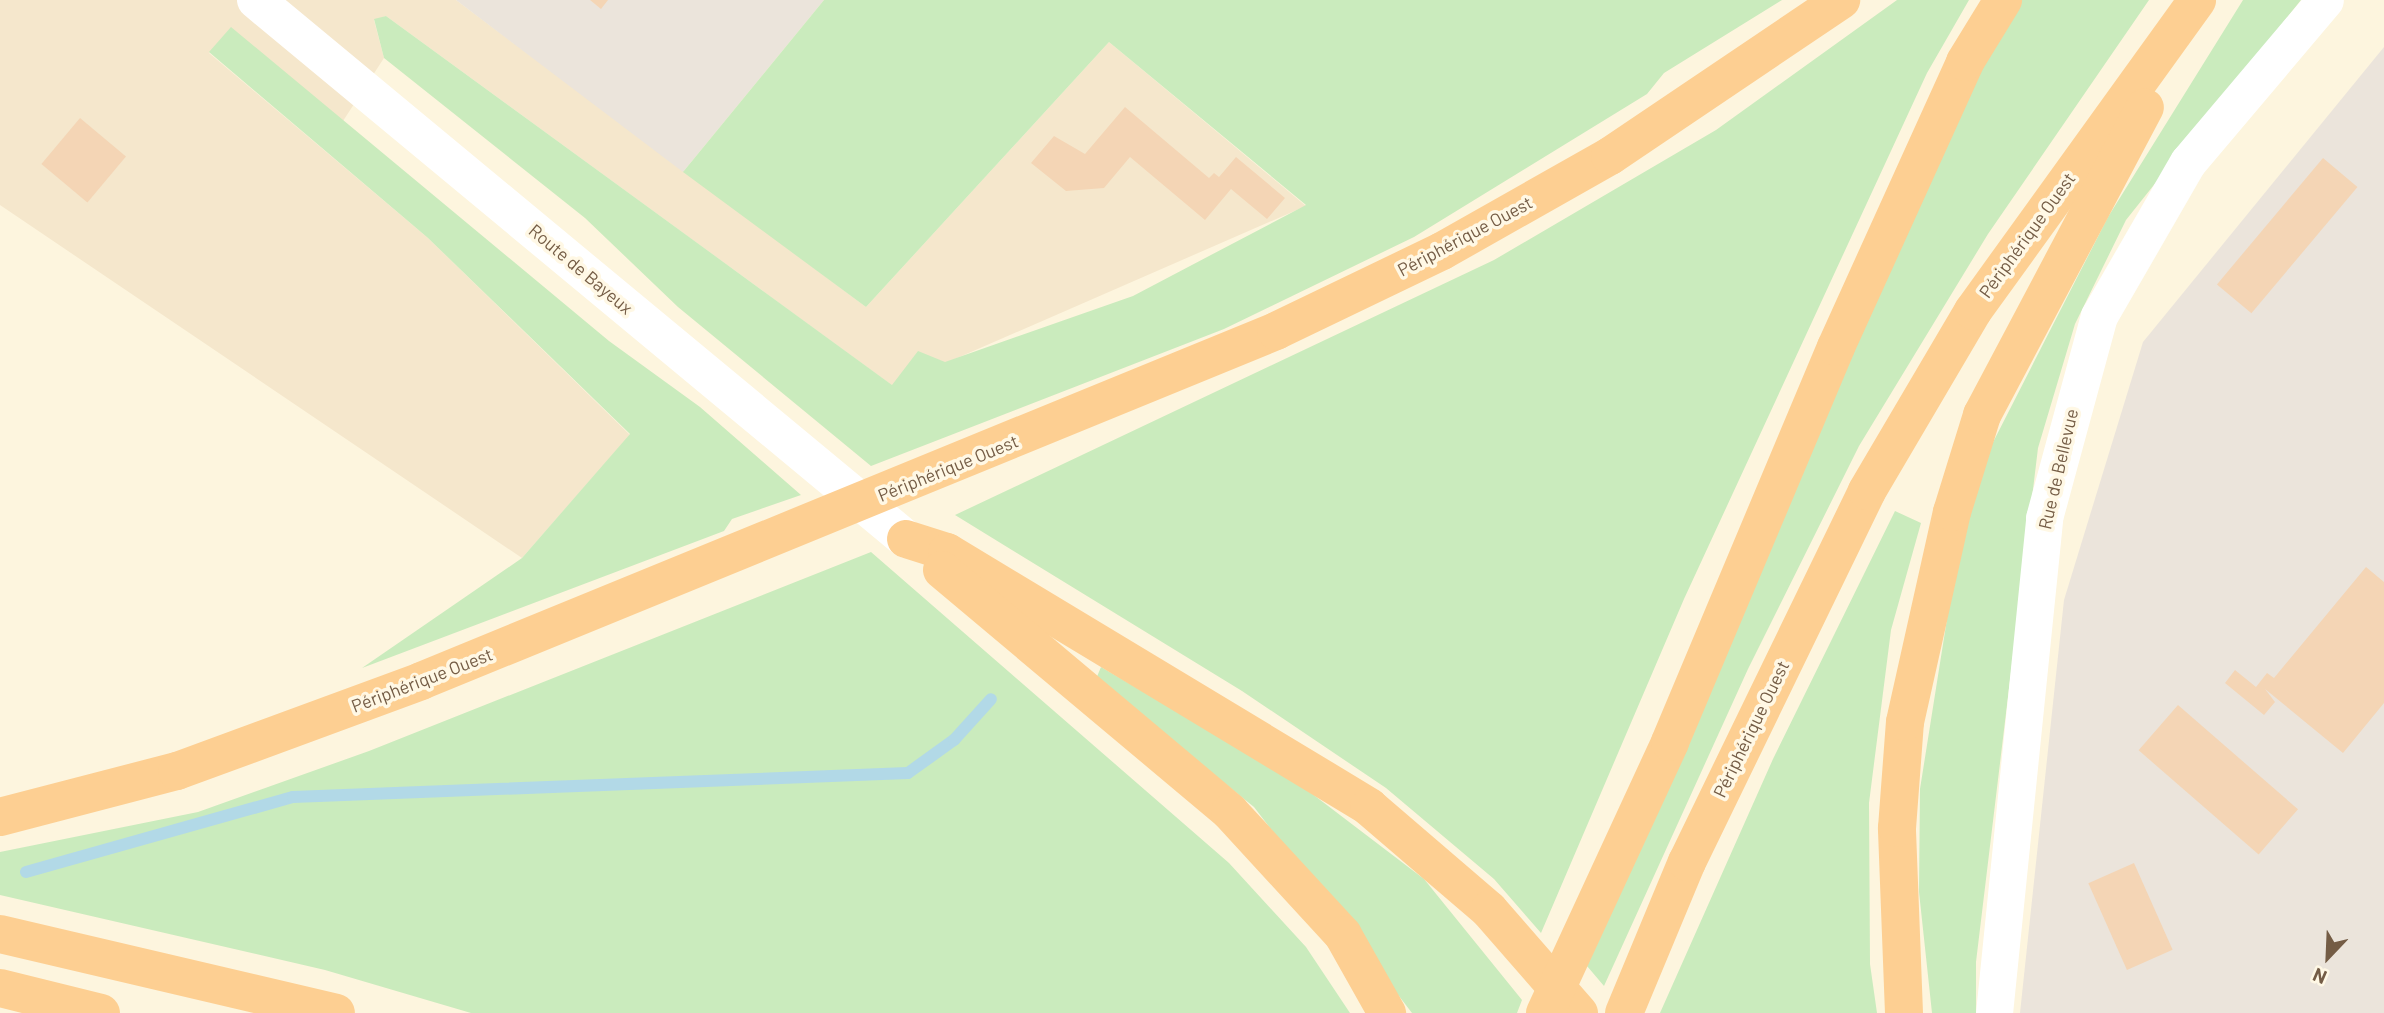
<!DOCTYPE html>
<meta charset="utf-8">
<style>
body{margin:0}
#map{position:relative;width:2384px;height:1013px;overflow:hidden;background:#fdf5de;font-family:Barlow,sans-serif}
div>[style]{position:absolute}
.residential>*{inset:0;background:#f5e7cc}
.industrial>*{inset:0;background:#ebe4db}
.green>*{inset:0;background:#caebbd}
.stream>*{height:12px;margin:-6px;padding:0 6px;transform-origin:6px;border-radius:6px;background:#b2d9e7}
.building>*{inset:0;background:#f4d5b5;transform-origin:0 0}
.minor>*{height:37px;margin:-18.5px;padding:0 18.5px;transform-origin:18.5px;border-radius:18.5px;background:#fff}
.secondary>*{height:38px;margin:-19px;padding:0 19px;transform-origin:19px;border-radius:19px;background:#fff}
.trunk>*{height:38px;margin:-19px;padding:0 19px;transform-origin:19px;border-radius:19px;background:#fdcf92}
span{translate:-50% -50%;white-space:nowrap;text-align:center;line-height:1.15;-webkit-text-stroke:7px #fff8e5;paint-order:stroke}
.street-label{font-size:18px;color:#745c45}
.north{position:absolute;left:2293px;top:922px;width:70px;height:70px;-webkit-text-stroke:5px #fff8e5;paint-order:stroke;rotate:203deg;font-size:19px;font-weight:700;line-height:28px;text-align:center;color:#745c45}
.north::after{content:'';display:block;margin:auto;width:24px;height:32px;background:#745c45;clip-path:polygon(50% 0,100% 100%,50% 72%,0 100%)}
</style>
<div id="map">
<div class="residential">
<i style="clip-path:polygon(0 0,456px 0,866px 307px,1109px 42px,1306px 206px,893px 386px,386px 16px,374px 20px,384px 58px,343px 121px,231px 28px,209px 53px,428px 238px,630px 435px,522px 558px,0 205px)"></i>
</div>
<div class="industrial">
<i style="clip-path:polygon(456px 0,824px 0,683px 172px)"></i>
<i style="clip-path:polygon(2384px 47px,2384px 1013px,2020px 1013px,2064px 600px,2143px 342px)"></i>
</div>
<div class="green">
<i style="clip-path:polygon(824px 0,1782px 0,1664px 73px,1647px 94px,1414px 237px,1224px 329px,871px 466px,678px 307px,585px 218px,384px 58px,374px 19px,386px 16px,892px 385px,918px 351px,945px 362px,1133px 296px,1306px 205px,1109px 42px,866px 307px,683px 172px)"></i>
<i style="clip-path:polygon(1897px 0,1969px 0,1927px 73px,1684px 599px,1541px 933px,1494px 879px,1386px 788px,1242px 691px,955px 515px,1494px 260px,1716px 130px)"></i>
<i style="clip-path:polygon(2020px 0,2149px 0,1988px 234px,1859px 446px,1748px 669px,1604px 986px,1587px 966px,1974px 67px)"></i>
<i style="clip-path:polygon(2243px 0,2301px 0,2126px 220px,2075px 324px,2038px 448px,1976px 962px,1976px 1013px,1932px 1013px,1919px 892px,1920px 789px,1957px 556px,1987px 454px,2108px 217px)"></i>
<i style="clip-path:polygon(231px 27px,609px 341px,700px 407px,801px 495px,732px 519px,724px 531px,362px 668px,522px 558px,630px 434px,428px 238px,209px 52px)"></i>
<i style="clip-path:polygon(1895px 511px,1921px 523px,1891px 630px,1869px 803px,1870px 964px,1877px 1013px,1660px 1013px,1773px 759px)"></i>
<i style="clip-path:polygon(871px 552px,1229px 863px,1306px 947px,1350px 1013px,471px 1013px,325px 970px,0 895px,0 852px,198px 812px,369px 751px)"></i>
<i style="clip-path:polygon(1101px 667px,1294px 780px,1424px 879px,1522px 1000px,1517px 1013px,1412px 1013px,1254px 807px,1096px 679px)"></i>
</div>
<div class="stream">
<i style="left:26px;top:872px;width:277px;rotate:-15.7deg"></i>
<i style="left:293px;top:797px;width:615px;rotate:-2.23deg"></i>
<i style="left:908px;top:773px;width:57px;rotate:-35.7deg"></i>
<i style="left:954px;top:740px;width:55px;rotate:-47.9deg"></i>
</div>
<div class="building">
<i style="clip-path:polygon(590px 0,608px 0,601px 9px)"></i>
<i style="clip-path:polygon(1125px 107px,1209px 178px,1214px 173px,1219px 177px,1236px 157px,1285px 198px,1267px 219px,1231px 189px,1205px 220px,1130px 157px,1104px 188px,1066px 191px,1031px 163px,1054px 136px,1085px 154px)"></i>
<i style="left:80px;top:118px;width:60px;height:60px;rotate:40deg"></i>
<i style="left:2323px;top:158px;width:45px;height:165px;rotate:40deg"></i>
<i style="clip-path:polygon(2366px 567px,2384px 582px,2384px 703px,2343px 753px,2265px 689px,2275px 702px,2264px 715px,2225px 683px,2235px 670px,2256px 687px,2267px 673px,2274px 678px)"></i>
<i style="left:2178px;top:705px;width:159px;height:60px;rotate:41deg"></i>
<i style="left:2134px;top:863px;width:95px;height:50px;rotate:66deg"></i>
</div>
<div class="minor">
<i style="left:1994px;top:1013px;width:498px;rotate:-84.2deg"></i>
<i style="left:2044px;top:518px;width:209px;rotate:-74.8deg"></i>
<i style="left:2099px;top:316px;width:178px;rotate:-60deg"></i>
<i style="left:2188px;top:162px;width:212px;rotate:-49.8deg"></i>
</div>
<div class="secondary">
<i style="left:256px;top:0;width:844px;rotate:39.67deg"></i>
</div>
<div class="trunk">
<i style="left:906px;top:539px;width:43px;rotate:17.6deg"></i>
<i style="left:947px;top:552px;width:493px;rotate:31.1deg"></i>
<i style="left:1369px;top:807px;width:158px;rotate:40.6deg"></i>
<i style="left:1489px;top:910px;width:137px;rotate:48.9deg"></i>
<i style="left:942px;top:570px;width:376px;rotate:40deg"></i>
<i style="left:1230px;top:812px;width:167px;rotate:47.4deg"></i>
<i style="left:1343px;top:935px;width:90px;rotate:60.6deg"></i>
<i style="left:0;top:817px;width:183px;rotate:-14.6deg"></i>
<i style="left:177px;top:771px;width:260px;rotate:-20.2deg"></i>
<i style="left:421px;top:681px;width:924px;rotate:-22.26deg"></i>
<i style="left:1276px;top:331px;width:184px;rotate:-25.7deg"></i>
<i style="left:1442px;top:251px;width:193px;rotate:-29.5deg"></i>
<i style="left:1610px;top:156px;width:279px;rotate:-34deg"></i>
<i style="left:0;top:934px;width:345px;rotate:13.2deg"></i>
<i style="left:0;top:988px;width:104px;rotate:13.9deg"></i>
<i style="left:1545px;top:1013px;width:298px;rotate:-65.2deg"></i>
<i style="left:1670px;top:742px;width:428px;rotate:-67.2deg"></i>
<i style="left:1836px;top:347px;width:313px;rotate:-65.6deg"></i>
<i style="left:1965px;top:62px;width:73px;rotate:-58.5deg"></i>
<i style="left:1624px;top:1013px;width:164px;rotate:-67.4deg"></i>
<i style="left:1687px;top:862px;width:412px;rotate:-64.1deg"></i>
<i style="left:1867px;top:491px;width:209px;rotate:-59.5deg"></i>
<i style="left:1973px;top:311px;width:383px;rotate:-54.2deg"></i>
<i style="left:1904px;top:1013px;width:185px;rotate:-92.2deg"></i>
<i style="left:1897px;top:828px;width:106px;rotate:-85.7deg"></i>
<i style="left:1905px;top:722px;width:215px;rotate:-77.4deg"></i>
<i style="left:1952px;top:512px;width:102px;rotate:-72.8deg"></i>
<i style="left:1982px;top:415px;width:348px;rotate:-62.1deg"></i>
</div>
<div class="street-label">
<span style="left:2027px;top:235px;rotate:-54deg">Périphérique Ouest</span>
<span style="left:1465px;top:236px;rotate:-28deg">Périphérique Ouest</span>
<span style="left:581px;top:269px;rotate:40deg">Route de Bayeux</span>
<span style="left:948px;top:468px;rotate:-22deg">Périphérique Ouest</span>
<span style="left:2058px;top:469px;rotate:-77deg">Rue de Bellevue</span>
<span style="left:422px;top:680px;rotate:-21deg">Périphérique Ouest</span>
<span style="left:1751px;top:729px;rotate:-64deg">Périphérique Ouest</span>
</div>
<div class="north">N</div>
</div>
